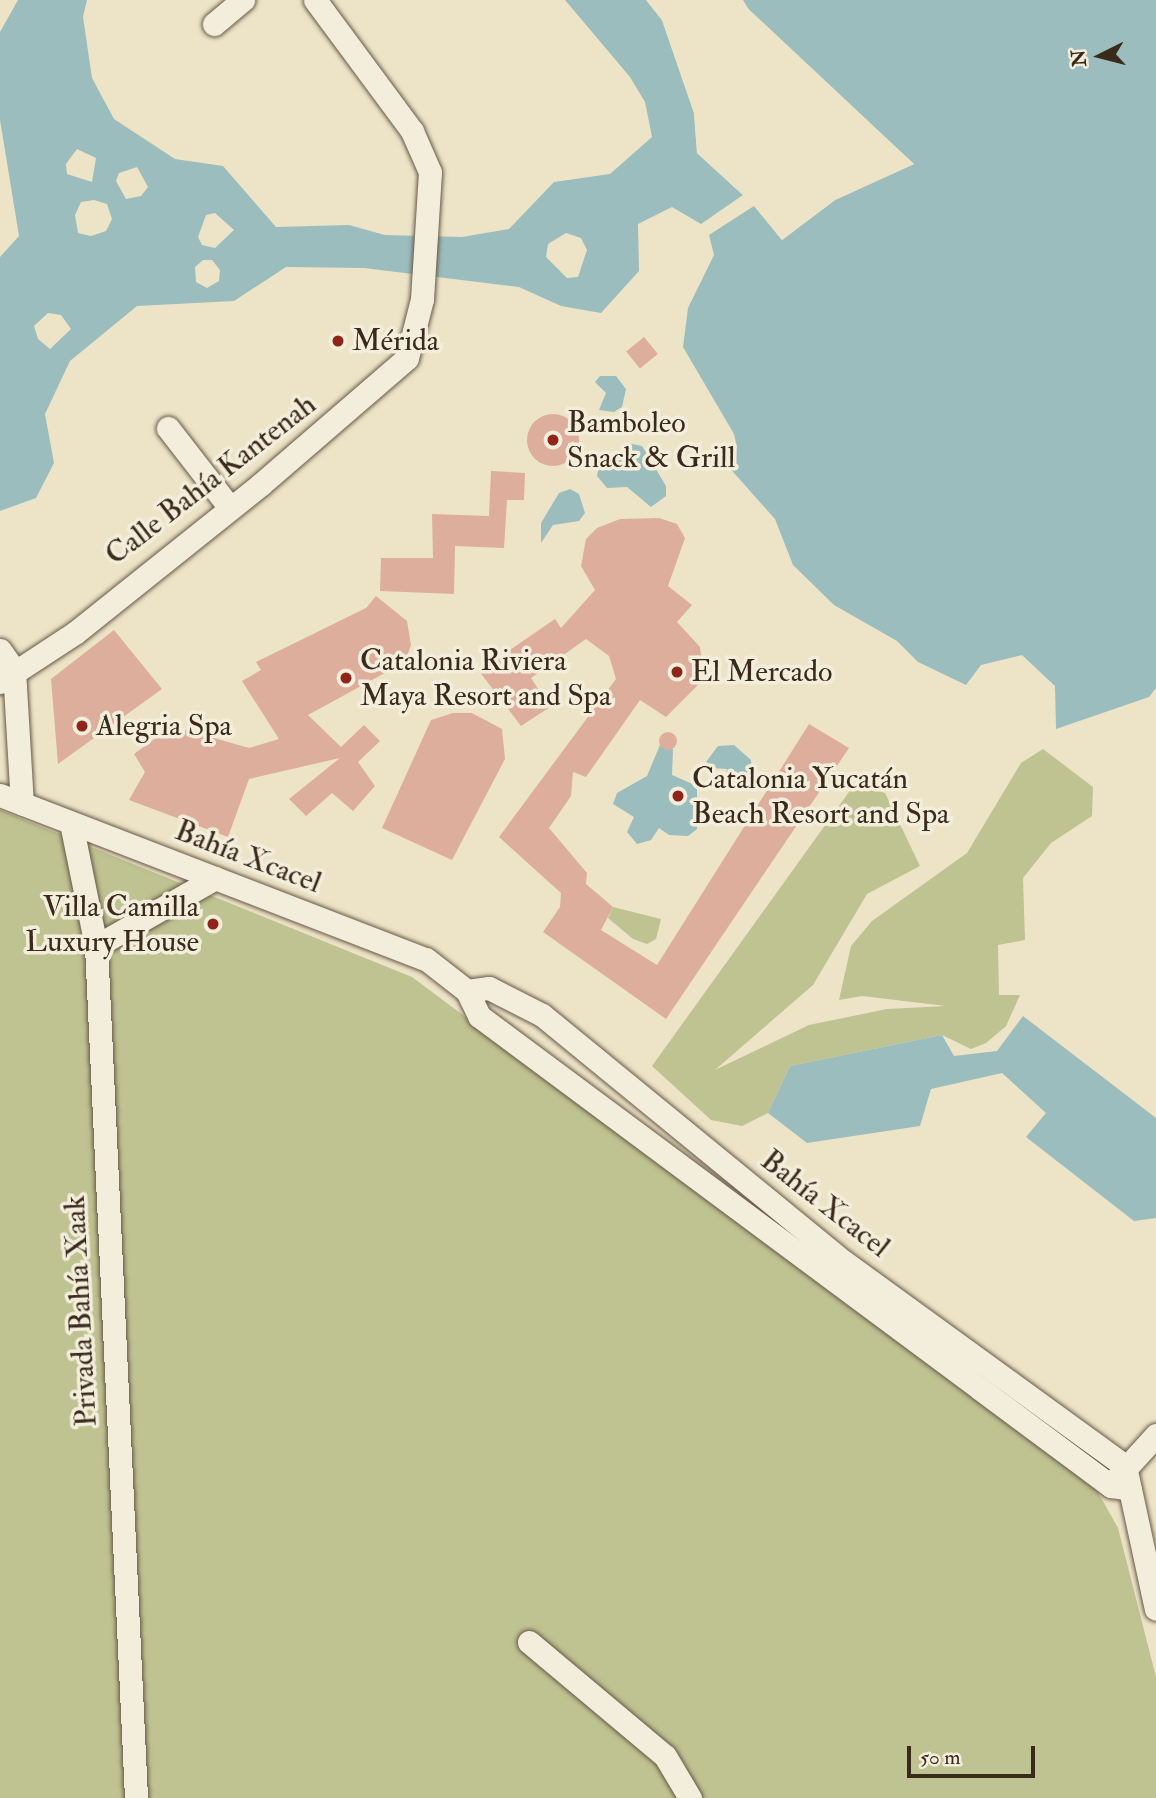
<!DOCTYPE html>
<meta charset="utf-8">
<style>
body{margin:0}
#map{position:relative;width:1156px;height:1798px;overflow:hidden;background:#ede4c7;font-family:"IM FELL Double Pica",serif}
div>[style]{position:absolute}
.green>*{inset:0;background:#bfc291}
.water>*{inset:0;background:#9bbdbd}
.pier>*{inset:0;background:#ede4c7}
.building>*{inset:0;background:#ddae9c;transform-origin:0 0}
.round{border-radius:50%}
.roads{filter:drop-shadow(0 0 2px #675847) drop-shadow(0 0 2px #675847)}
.minor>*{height:23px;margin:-11.5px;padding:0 11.5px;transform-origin:11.5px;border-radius:11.5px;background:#f3eddb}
.dots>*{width:19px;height:19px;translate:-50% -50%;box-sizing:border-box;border:4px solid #f3eddb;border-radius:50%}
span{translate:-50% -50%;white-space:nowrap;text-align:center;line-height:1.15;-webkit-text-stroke:7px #f3eddb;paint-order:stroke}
.poi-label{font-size:30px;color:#3a2a1c}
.left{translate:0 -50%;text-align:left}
.right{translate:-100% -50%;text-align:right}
.street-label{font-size:30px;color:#3a2a1c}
.north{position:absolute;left:1065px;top:21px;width:70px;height:70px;-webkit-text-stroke:5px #f3eddb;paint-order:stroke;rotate:264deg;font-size:19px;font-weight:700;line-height:28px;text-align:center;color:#3a2a1c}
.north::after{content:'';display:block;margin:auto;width:24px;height:32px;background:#3a2a1c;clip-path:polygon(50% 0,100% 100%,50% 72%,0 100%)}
.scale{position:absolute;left:907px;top:1746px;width:128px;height:32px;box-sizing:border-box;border:4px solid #3a2a1c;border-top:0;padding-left:9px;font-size:21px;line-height:24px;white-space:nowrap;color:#3a2a1c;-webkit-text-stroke:5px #f3eddb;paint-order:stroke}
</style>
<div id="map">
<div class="green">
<i style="clip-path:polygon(1043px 749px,1093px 787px,1092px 816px,1051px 843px,1023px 878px,1025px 940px,998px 945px,999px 995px,1020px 995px,1006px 1026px,986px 1043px,971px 1049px,942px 1035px,790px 1066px,768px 1113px,742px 1126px,711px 1120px,652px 1066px,854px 785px,885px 793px,920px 866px,867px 894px,813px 985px,715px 1070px,809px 1025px,887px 1009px,946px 1006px,862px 996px,839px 1000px,851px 946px,872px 921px,967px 853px,1021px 763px)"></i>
<i style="clip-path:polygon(0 810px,412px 977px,1095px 1487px,1118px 1528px,1156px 1677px,1156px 1798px,0 1798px)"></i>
<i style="clip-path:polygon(613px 907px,661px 919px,656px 939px,647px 944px,633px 939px,608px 918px)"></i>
</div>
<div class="water">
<i style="clip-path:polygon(evenodd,18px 0,87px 0,83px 17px,92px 78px,114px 119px,175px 159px,223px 166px,276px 227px,349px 225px,385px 235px,462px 237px,509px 229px,554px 182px,610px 174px,652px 137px,645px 102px,630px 77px,565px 0,646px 0,662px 20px,694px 113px,697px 153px,743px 195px,701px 224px,672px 207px,638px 224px,639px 271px,601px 313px,561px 306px,519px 287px,364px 268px,286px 267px,234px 301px,137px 306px,70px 361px,45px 414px,54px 463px,36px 498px,0 511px,0 257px,19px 236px,0 120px,0 32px,18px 0,77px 149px,96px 158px,92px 182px,67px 174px,66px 164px,77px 149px,18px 0,137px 167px,148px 187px,141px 196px,126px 199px,116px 181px,119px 173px,137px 167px,18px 0,94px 200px,107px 204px,112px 219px,106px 231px,91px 236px,78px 233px,75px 215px,81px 202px,94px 200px,18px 0,215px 213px,234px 230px,215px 248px,202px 245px,198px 237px,206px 215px,215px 213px,18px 0,566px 233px,581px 238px,587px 250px,578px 277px,567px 278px,546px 257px,548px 244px,566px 233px,18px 0,203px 260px,212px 260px,220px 270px,219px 281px,207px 288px,196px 282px,195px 267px,203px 260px,18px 0,48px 313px,61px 315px,71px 329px,50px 349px,38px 339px,34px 326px,48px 313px)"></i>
<i style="clip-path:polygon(743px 0,1156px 0,1156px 688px,1149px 697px,1056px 729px,1055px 686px,1022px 655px,981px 665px,966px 685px,918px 662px,897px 641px,834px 605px,793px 565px,775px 519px,727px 465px,737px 447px,734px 434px,683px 347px,688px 308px,714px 255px,709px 235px,754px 206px,782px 240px,835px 200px,914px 164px,755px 20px)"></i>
<i style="clip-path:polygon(600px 376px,616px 376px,626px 389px,622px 407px,614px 412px,599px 410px,606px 393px,595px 382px)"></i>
<i style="clip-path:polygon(632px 444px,642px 446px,666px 486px,666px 496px,651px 507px,627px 487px,607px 488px,597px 476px,599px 466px)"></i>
<i style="clip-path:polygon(570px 489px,579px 494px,585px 513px,579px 521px,553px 525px,541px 543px,541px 523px,559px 493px)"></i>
<i style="clip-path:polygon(660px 745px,673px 749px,672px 775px,697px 786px,697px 829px,688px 836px,669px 835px,659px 828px,651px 840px,637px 844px,627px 832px,634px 817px,613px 804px,617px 793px,647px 776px)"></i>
<i style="clip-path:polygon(734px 745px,751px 760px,752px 775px,729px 789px,723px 783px,727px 769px,711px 768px,706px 762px,718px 746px)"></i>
<i style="clip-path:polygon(1023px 1016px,1156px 1118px,1156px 1218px,1134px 1221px,1026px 1137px,1046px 1113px,1002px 1073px,931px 1089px,920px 1126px,807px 1143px,768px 1113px,790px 1066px,942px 1035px,954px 1056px,997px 1051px)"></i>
</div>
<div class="pier">
<i style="clip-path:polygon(646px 0,665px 19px,698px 112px,700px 152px,746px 198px,697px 153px,694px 113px,662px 20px)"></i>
<i style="clip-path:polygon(739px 0,914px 164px,835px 200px,782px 240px,752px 203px,782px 235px,834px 197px,908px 163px,753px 23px)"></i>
</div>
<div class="building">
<i style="left:644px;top:337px;width:22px;height:23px;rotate:51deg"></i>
<i class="round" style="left:527px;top:414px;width:52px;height:52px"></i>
<i style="clip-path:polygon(491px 471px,525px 473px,524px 500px,507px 500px,504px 548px,455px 546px,454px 594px,380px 591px,381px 558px,433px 558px,432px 514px,489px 516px)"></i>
<i style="clip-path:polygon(659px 518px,677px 524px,685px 538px,668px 586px,692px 605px,677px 622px,700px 647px,704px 679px,666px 717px,640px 700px,586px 777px,573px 772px,571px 796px,549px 828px,587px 873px,586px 884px,613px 907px,601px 930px,657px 965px,809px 724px,849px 748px,666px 1019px,543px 932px,560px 907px,561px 893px,499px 837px,616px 679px,609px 656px,586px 639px,531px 678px,550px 707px,521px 726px,479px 671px,555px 619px,561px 628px,595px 590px,581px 566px,586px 539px,597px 528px,620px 519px)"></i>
<i style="clip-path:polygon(376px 596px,407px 621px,411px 645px,405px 662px,308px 715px,341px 747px,364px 725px,380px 741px,358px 762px,375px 786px,353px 811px,332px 793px,306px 816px,289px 799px,340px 758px,249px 779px,228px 837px,129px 800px,145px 772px,134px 754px,172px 726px,249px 748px,279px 739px,242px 681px,261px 670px,256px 662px,366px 608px)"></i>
<i style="clip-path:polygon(114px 630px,162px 689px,58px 764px,51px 679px)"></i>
<i style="clip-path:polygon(453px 713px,472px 713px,502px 729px,505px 759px,452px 860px,382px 828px,431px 720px)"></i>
<i class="round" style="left:659px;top:732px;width:18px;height:18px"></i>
</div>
<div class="roads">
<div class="minor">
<i style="left:214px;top:24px;width:38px;rotate:-40deg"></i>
<i style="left:168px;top:428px;width:101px;rotate:52.2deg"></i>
<i style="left:0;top:650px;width:24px;rotate:55deg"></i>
<i style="left:14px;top:670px;width:134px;rotate:86.6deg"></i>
<i style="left:0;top:682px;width:91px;rotate:-33.3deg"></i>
<i style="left:76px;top:632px;width:236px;rotate:-38.6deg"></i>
<i style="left:260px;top:485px;width:194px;rotate:-40.8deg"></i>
<i style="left:407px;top:358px;width:61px;rotate:-75.7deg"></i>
<i style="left:422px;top:299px;width:127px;rotate:-86.4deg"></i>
<i style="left:430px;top:172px;width:45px;rotate:-113.7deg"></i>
<i style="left:412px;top:131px;width:163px;rotate:-126.5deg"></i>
<i style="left:0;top:795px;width:456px;rotate:21.1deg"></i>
<i style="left:426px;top:959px;width:52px;rotate:38deg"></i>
<i style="left:467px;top:991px;width:28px;rotate:64deg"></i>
<i style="left:479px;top:1016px;width:788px;rotate:36.64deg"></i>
<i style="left:1111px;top:1486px;width:19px;rotate:9deg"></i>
<i style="left:71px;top:823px;width:126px;rotate:78.5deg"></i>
<i style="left:96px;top:946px;width:853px;rotate:87.31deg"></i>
<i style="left:96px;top:946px;width:137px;rotate:-29.7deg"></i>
<i style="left:467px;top:991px;width:22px;rotate:-8deg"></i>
<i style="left:489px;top:988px;width:59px;rotate:27deg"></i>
<i style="left:542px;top:1015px;width:380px;rotate:39.3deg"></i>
<i style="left:836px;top:1256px;width:357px;rotate:36deg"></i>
<i style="left:1125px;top:1466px;width:146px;rotate:77.8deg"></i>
<i style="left:1117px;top:1478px;width:58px;rotate:-47.8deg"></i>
<i style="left:529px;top:1642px;width:177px;rotate:40deg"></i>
<i style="left:665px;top:1756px;width:49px;rotate:59.2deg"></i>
</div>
</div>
<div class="dots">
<i style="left:338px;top:341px;background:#8f2418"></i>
<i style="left:553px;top:440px;background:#8f2418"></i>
<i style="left:677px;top:672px;background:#8f2418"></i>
<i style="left:346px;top:678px;background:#8f2418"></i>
<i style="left:82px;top:726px;background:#8f2418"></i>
<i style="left:678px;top:796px;background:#8f2418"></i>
<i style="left:213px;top:924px;background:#8f2418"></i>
</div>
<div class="poi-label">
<span class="left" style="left:352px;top:341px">Mérida</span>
<span class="left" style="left:567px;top:440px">Bamboleo<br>Snack &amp; Grill</span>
<span class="left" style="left:360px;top:678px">Catalonia Riviera<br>Maya Resort and Spa</span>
<span class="left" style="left:691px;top:672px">El Mercado</span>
<span class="left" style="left:96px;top:726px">Alegria Spa</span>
<span class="left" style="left:692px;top:796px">Catalonia Yucatán<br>Beach Resort and Spa</span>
<span class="right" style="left:199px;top:924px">Villa Camilla<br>Luxury House</span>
</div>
<div class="street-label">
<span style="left:211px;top:480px;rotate:-38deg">Calle Bahía Kantenah</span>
<span style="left:248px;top:857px;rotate:21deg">Bahía Xcacel</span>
<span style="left:825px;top:1204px;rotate:38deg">Bahía Xcacel</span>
<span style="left:81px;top:1311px;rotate:-93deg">Privada Bahía Xaak</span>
</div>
<div class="north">N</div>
<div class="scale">50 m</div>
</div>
